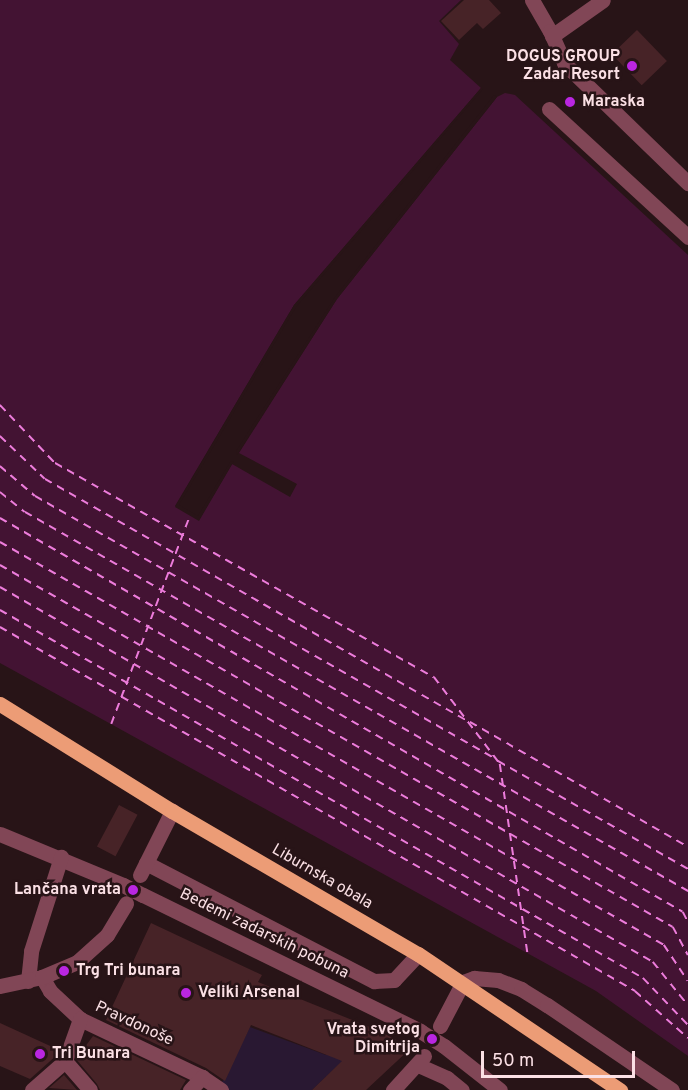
<!DOCTYPE html>
<meta charset="utf-8">
<style>
body{margin:0}
#map{position:relative;width:688px;height:1090px;overflow:hidden;background:#281417;font-family:Overpass,sans-serif}
div>[style]{position:absolute}
.green>*{inset:0;background:#291832}
.water>*{inset:0;background:#431333}
.pier>*{inset:0;background:#281417}
.ferry>*{height:1.5px;margin-top:-0.75px;transform-origin:0;background:repeating-linear-gradient(90deg,#ed7cdb 0 8px,transparent 0 14px)}
.building>*{inset:0;background:#472327;transform-origin:0 0}
.minor>*{height:15px;margin:-7.5px;padding:0 7.5px;transform-origin:7.5px;border-radius:7.5px;background:#814656}
.major>*{height:15px;margin:-7.5px;padding:0 7.5px;transform-origin:7.5px;border-radius:7.5px;background:#ec9c76}
.minor-bridge>*{height:15px;margin:-7.5px;padding:0 7.5px;transform-origin:7.5px;border-radius:7.5px;background:#814656}
.dots>*{width:16px;height:16px;translate:-50% -50%;box-sizing:border-box;border:3px solid #281417;border-radius:50%}
span{translate:-50% -50%;white-space:nowrap;text-align:center;line-height:1.15;-webkit-text-stroke:5px #281417;paint-order:stroke}
.poi-label{font-size:16px;color:#fbe0e5;font-weight:700}
.right{translate:-100% -50%;text-align:right}
.left{translate:0 -50%;text-align:left}
.street-label{font-size:16px;color:#fbe0e5}
.scale{position:absolute;left:481px;top:1051px;width:154px;height:27px;box-sizing:border-box;border:3px solid #fbe0e5;border-top:0;padding-left:8px;font-size:18px;line-height:21px;white-space:nowrap;color:#fbe0e5;-webkit-text-stroke:4px #281417;paint-order:stroke}
</style>
<div id="map">
<div class="green">
<i style="clip-path:polygon(250px 1027px,326px 1055px,342px 1042px,352px 1052px,312px 1090px,221px 1090px,219px 1088px)"></i>
</div>
<div class="water">
<i style="clip-path:polygon(0 0,461px 0,439px 21px,459px 44px,450px 60px,481px 88px,294px 305px,175px 506px,199px 520px,232px 464px,290px 497px,297px 484px,239px 453px,337px 299px,497px 97px,505px 93px,515px 95px,688px 255px,688px 1056px,596px 991px,0 663px)"></i>
</div>
<div class="pier">
<i style="clip-path:polygon(481px 88px,483px 89px,296px 307px,179px 505px,198px 516px,230px 462px,234px 461px,199px 521px,175px 507px,294px 305px)"></i>
<i style="clip-path:polygon(494px 95px,497px 97px,337px 299px,237px 455px,236px 451px,335px 297px)"></i>
</div>
<div class="ferry">
<i style="left:0;top:405px;width:80px;rotate:46.5deg"></i>
<i style="left:55px;top:463px;width:435px;rotate:29.5deg"></i>
<i style="left:434px;top:677px;width:109px;rotate:52.8deg"></i>
<i style="left:500px;top:764px;width:194px;rotate:81.7deg"></i>
<i style="left:0;top:436px;width:62px;rotate:43.7deg"></i>
<i style="left:45px;top:479px;width:485px;rotate:29.8deg"></i>
<i style="left:0;top:466px;width:46px;rotate:40.6deg"></i>
<i style="left:35px;top:496px;width:529px;rotate:29.72deg"></i>
<i style="left:0;top:492px;width:32px;rotate:39deg"></i>
<i style="left:25px;top:512px;width:764px;rotate:29.75deg"></i>
<i style="left:0;top:518px;width:788px;rotate:29.98deg"></i>
<i style="left:683px;top:912px;width:11px;rotate:63deg"></i>
<i style="left:0;top:542px;width:775px;rotate:29.77deg"></i>
<i style="left:673px;top:927px;width:32px;rotate:62deg"></i>
<i style="left:0;top:565px;width:765px;rotate:29.78deg"></i>
<i style="left:664px;top:945px;width:43px;rotate:56.3deg"></i>
<i style="left:0;top:587px;width:753px;rotate:29.87deg"></i>
<i style="left:653px;top:962px;width:55px;rotate:50.9deg"></i>
<i style="left:0;top:610px;width:741px;rotate:29.78deg"></i>
<i style="left:643px;top:978px;width:65px;rotate:46.2deg"></i>
<i style="left:0;top:627px;width:732px;rotate:29.82deg"></i>
<i style="left:635px;top:991px;width:71px;rotate:41.6deg"></i>
<i style="left:470px;top:722px;width:251px;rotate:29.8deg"></i>
<i style="left:111px;top:724px;width:223px;rotate:-69.3deg"></i>
<i style="left:498px;top:761px;width:219px;rotate:29.6deg"></i>
</div>
<div class="building">
<i style="clip-path:polygon(464px 0,489px 0,501px 13px,483px 29px,477px 23px,459px 40px,441px 21px)"></i>
<i style="left:637px;top:30px;width:43px;height:35px;rotate:46deg"></i>
<i style="left:119px;top:805px;width:21px;height:47px;rotate:28deg"></i>
<i style="clip-path:polygon(151px 923px,262px 975px,258px 982px,382px 1032px,411px 1048px,366px 1090px,312px 1090px,342px 1061px,251px 1025px,225px 1081px,206px 1068px,106px 1020px)"></i>
<i style="clip-path:polygon(0 1023px,59px 1050px,57px 1055px,30px 1079px,0 1066px)"></i>
<i style="clip-path:polygon(93px 1036px,186px 1080px,180px 1090px,100px 1090px,97px 1084px,76px 1059px)"></i>
<i style="clip-path:polygon(64px 1075px,77px 1090px,49px 1088px)"></i>
</div>
<div class="minor">
<i style="left:532px;top:0;width:36px;rotate:60deg"></i>
<i style="left:550px;top:31px;width:35px;rotate:66deg"></i>
<i style="left:564px;top:63px;width:173px;rotate:44.1deg"></i>
<i style="left:552px;top:36px;width:62px;rotate:-35.2deg"></i>
<i style="left:549px;top:109px;width:189px;rotate:42.6deg"></i>
<i style="left:0;top:834px;width:133px;rotate:22.5deg"></i>
<i style="left:146px;top:863px;width:257px;rotate:27.4deg"></i>
<i style="left:374px;top:981px;width:20px;rotate:-3deg"></i>
<i style="left:394px;top:980px;width:35px;rotate:-47deg"></i>
<i style="left:140px;top:875px;width:72px;rotate:-63.4deg"></i>
<i style="left:143px;top:895px;width:309px;rotate:26.1deg"></i>
<i style="left:42px;top:977px;width:16px;rotate:60deg"></i>
<i style="left:50px;top:991px;width:41px;rotate:43deg"></i>
<i style="left:80px;top:1019px;width:135px;rotate:25.4deg"></i>
<i style="left:202px;top:1077px;width:23px;rotate:34deg"></i>
<i style="left:28px;top:981px;width:30px;rotate:-84deg"></i>
<i style="left:31px;top:951px;width:99px;rotate:-72.3deg"></i>
<i style="left:0;top:986px;width:43px;rotate:-12.1deg"></i>
<i style="left:42px;top:977px;width:38px;rotate:-23deg"></i>
<i style="left:77px;top:962px;width:40px;rotate:-42deg"></i>
<i style="left:107px;top:935px;width:37px;rotate:-59deg"></i>
<i style="left:440px;top:1026px;width:50px;rotate:-62.4deg"></i>
<i style="left:463px;top:982px;width:12px;rotate:-20deg"></i>
<i style="left:474px;top:978px;width:24px;rotate:5deg"></i>
<i style="left:498px;top:980px;width:25px;rotate:21deg"></i>
<i style="left:521px;top:989px;width:31px;rotate:32deg"></i>
<i style="left:547px;top:1005px;width:151px;rotate:34.2deg"></i>
<i style="left:444px;top:1046px;width:71px;rotate:38.2deg"></i>
<i style="left:65px;top:1061px;width:45px;rotate:-70.3deg"></i>
<i style="left:65px;top:1061px;width:38px;rotate:49deg"></i>
<i style="left:418px;top:1065px;width:32px;rotate:24deg"></i>
<i style="left:447px;top:1078px;width:19px;rotate:39deg"></i>
<i style="left:32px;top:1090px;width:44px;rotate:-41.3deg"></i>
<i style="left:190px;top:1090px;width:18px;rotate:-47deg"></i>
<i style="left:393px;top:1090px;width:46px;rotate:-47.6deg"></i>
</div>
<div class="major">
<i style="left:0;top:704px;width:203px;rotate:31.9deg"></i>
<i style="left:172px;top:811px;width:285px;rotate:30.2deg"></i>
<i style="left:418px;top:954px;width:244px;rotate:34deg"></i>
</div>
<div class="minor-bridge">
<i style="left:123px;top:885px;width:22px;rotate:27deg"></i>
<i style="left:420px;top:1031px;width:28px;rotate:32deg"></i>
</div>
<div class="dots">
<i style="left:632px;top:66px;background:#ba26e1"></i>
<i style="left:570px;top:102px;background:#ba26e1"></i>
<i style="left:133px;top:890px;background:#ba26e1"></i>
<i style="left:64px;top:971px;background:#ba26e1"></i>
<i style="left:186px;top:993px;background:#ba26e1"></i>
<i style="left:432px;top:1039px;background:#ba26e1"></i>
<i style="left:40px;top:1054px;background:#ba26e1"></i>
</div>
<div class="poi-label">
<span class="right" style="left:620px;top:66px">DOGUS GROUP<br>Zadar Resort</span>
<span class="left" style="left:582px;top:102px">Maraska</span>
<span class="right" style="left:121px;top:890px">Lančana vrata</span>
<span class="left" style="left:76px;top:971px">Trg Tri bunara</span>
<span class="left" style="left:198px;top:993px">Veliki Arsenal</span>
<span class="right" style="left:420px;top:1039px">Vrata svetog<br>Dimitrija</span>
<span class="left" style="left:52px;top:1054px">Tri Bunara</span>
</div>
<div class="street-label">
<span style="left:322px;top:877px;rotate:30deg">Liburnska obala</span>
<span style="left:264px;top:934px;rotate:26deg">Bedemi zadarskih pobuna</span>
<span style="left:134px;top:1024px;rotate:25deg">Pravdonoše</span>
</div>
<div class="scale">50 m</div>
</div>
